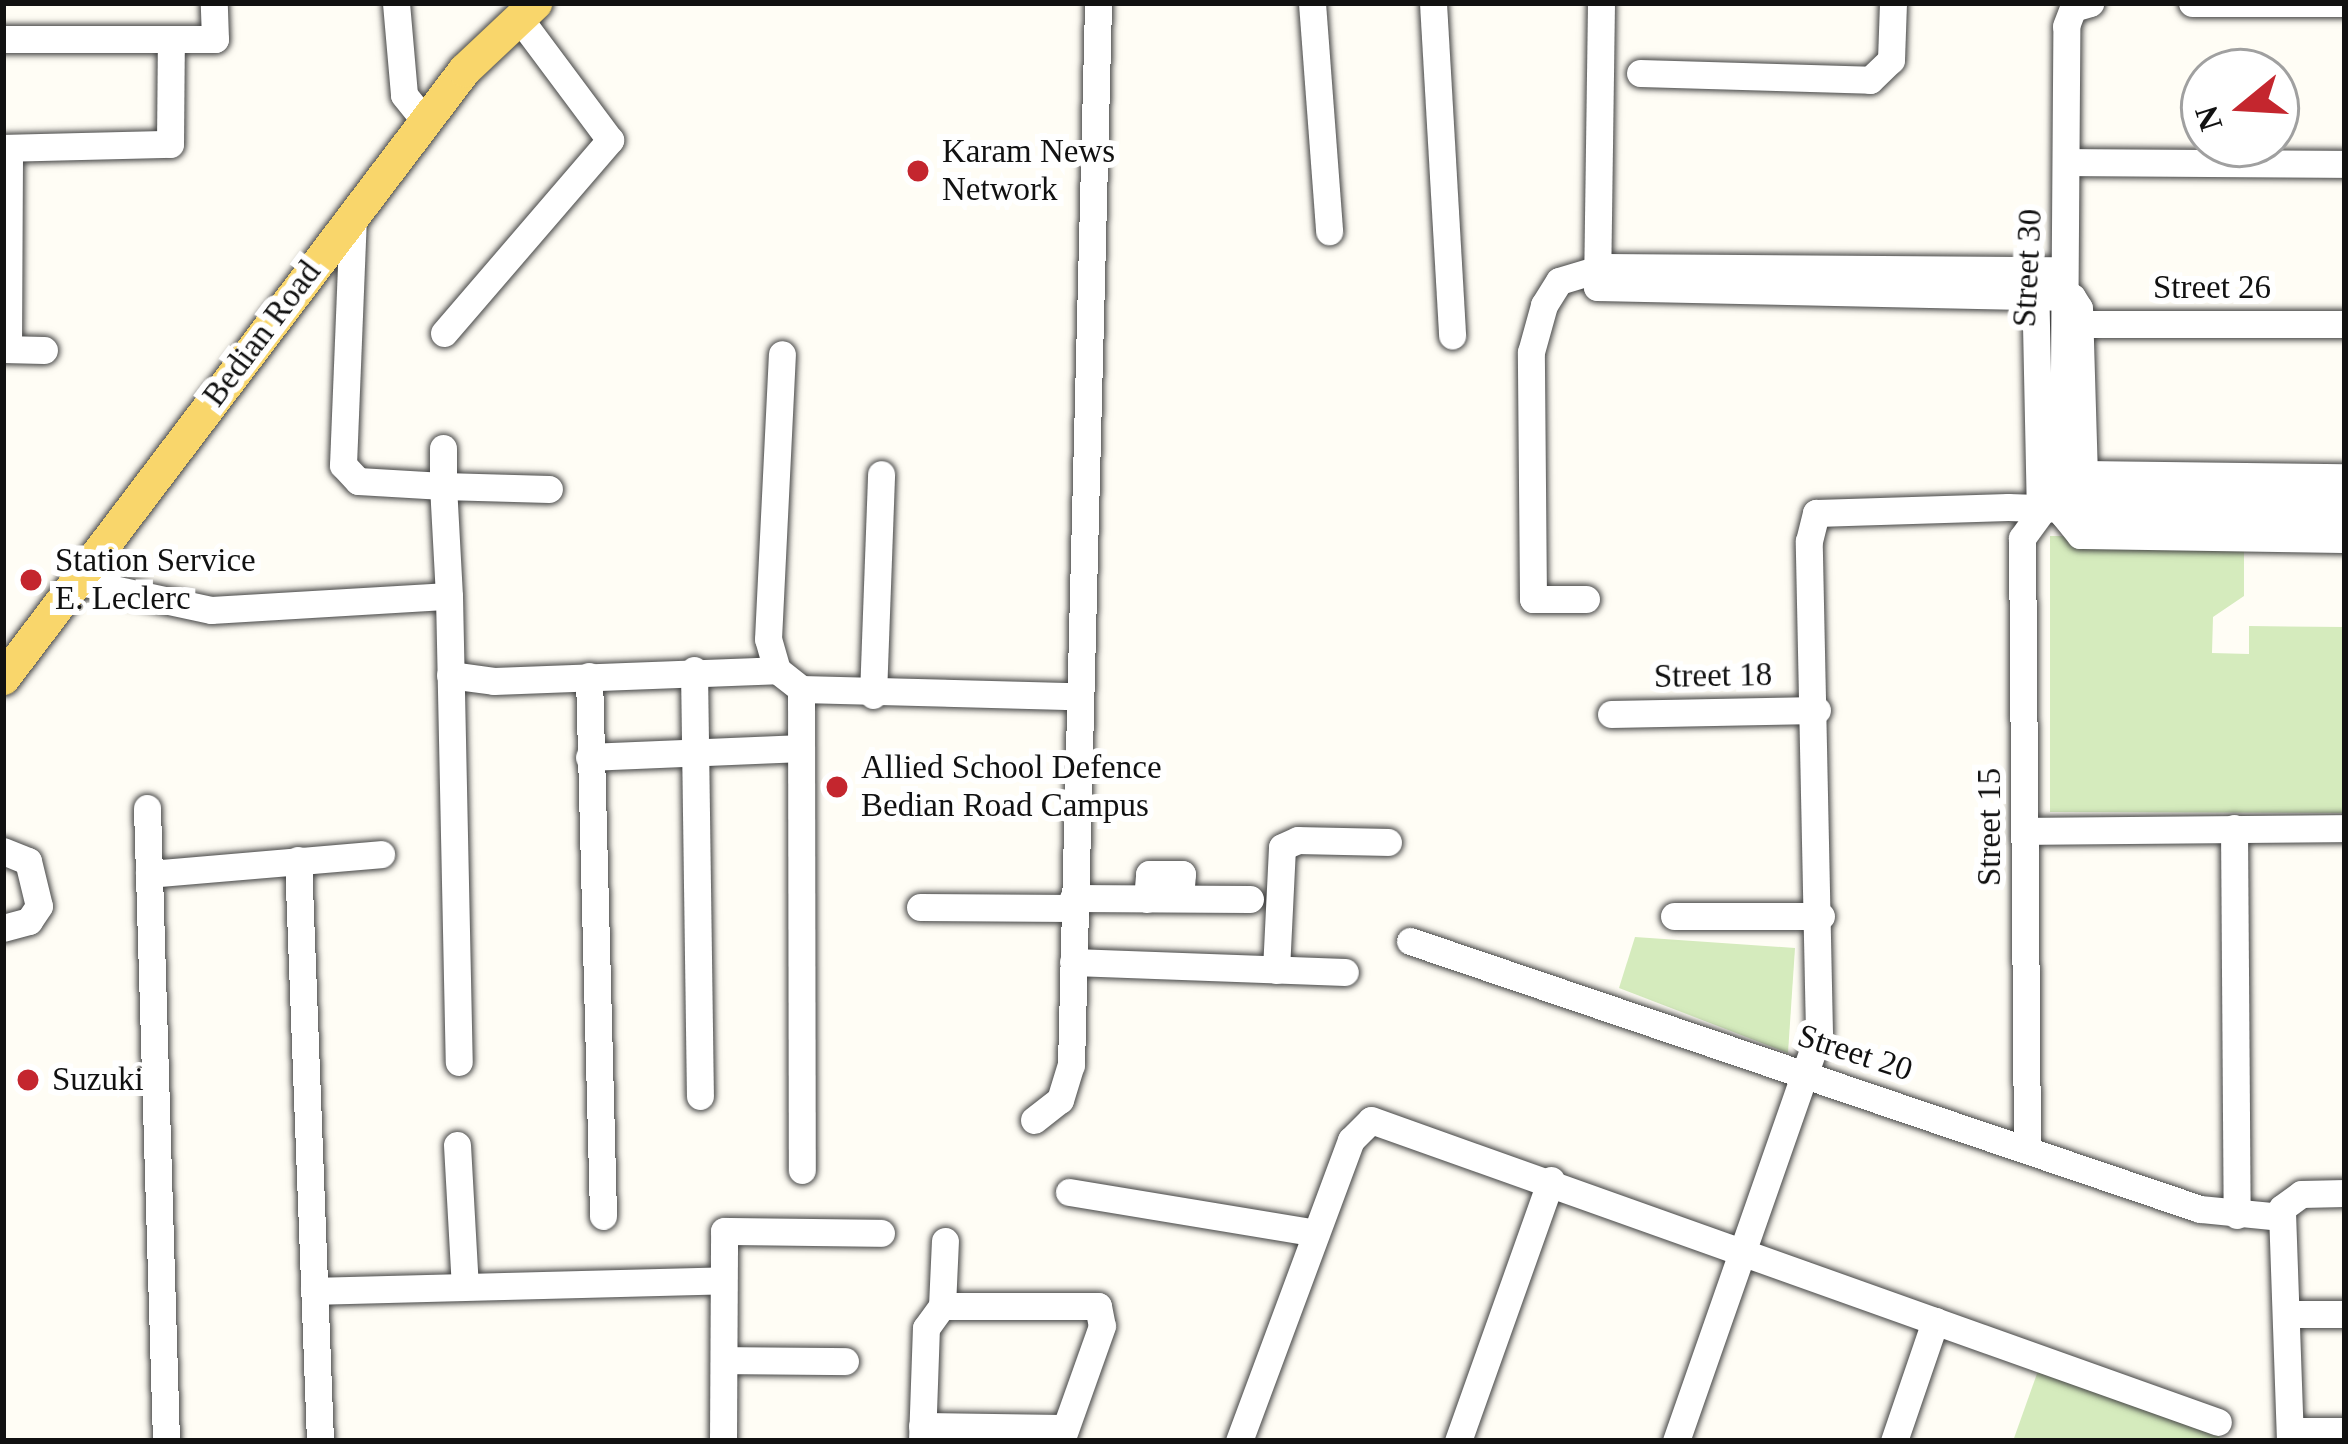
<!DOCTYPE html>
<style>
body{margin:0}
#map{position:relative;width:2348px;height:1444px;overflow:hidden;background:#fffdf5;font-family:"Times New Roman",serif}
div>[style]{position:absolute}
.green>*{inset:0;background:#d5ebbd}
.roads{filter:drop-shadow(0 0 3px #444) drop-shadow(0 0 3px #444)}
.minor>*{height:27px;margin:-13.5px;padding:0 13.5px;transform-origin:13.5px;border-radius:13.5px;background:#fff}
.major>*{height:33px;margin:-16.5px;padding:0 16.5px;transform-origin:16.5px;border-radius:16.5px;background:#f9d66b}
.dots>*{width:33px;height:33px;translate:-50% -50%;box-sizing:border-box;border:6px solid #fff;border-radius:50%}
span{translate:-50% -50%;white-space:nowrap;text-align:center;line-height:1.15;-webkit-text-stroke:12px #fff;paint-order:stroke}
.poi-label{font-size:33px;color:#111}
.left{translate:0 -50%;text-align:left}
.street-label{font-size:33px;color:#111}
.frame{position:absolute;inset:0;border:6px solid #111;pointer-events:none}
.north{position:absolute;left:2180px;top:48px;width:120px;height:120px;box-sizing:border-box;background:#fff;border:3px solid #a0a0a0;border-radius:50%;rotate:252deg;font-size:33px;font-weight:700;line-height:48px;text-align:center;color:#111}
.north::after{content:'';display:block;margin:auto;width:42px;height:54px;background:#c4262e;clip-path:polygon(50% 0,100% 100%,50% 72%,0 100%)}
</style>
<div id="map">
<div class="green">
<i style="clip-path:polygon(2050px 536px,2244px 537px,2244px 596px,2213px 617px,2212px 653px,2249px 654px,2249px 626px,2345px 627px,2345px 813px,2050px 812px)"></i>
<i style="clip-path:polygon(1635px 937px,1795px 948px,1788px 1053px,1619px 988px)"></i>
<i style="clip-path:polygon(2039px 1368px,2219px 1433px,2220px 1441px,2013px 1441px)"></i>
</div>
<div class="roads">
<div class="minor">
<i style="left:396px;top:3px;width:92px;rotate:85deg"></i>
<i style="left:404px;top:95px;width:33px;rotate:51deg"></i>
<i style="left:1312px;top:3px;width:229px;rotate:85.7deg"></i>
<i style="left:1433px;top:3px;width:333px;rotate:86.7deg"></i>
<i style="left:1601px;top:3px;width:284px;rotate:90.8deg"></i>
<i style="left:1597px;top:287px;width:475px;rotate:1.2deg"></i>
<i style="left:2072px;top:297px;width:13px;rotate:58deg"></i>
<i style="left:2079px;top:308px;width:166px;rotate:88.3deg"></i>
<i style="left:2192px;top:3px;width:153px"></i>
<i style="left:3px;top:39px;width:212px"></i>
<i style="left:215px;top:39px;width:36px;rotate:-92deg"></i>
<i style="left:1640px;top:73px;width:230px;rotate:1.7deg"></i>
<i style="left:1870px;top:80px;width:29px;rotate:-44deg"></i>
<i style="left:1891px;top:60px;width:57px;rotate:-88deg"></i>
<i style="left:3px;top:148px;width:167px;rotate:-1.4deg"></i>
<i style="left:170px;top:144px;width:105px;rotate:-89.5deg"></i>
<i style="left:2070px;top:162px;width:275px;rotate:0.4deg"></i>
<i style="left:2035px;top:277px;width:236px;rotate:88.8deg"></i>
<i style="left:2079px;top:324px;width:266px"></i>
<i style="left:444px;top:333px;width:255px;rotate:-49.3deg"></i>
<i style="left:610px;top:140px;width:152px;rotate:-126.7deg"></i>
<i style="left:3px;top:349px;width:41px;rotate:1.4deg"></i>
<i style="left:8px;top:349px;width:201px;rotate:-89.7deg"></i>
<i style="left:443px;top:448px;width:38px;rotate:90deg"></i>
<i style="left:443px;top:486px;width:106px;rotate:1.6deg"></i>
<i style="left:2072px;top:485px;width:16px;rotate:-43deg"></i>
<i style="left:2084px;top:474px;width:261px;rotate:0.7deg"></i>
<i style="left:2056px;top:495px;width:289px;rotate:0.4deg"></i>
<i style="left:2063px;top:514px;width:488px;rotate:-89.6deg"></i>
<i style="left:2066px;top:26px;width:19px;rotate:-69deg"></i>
<i style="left:2073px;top:8px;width:18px;rotate:-16deg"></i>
<i style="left:2063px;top:514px;width:27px;rotate:51deg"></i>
<i style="left:2080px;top:535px;width:265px;rotate:0.9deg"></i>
<i style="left:76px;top:581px;width:138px;rotate:12.1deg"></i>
<i style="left:211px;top:610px;width:238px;rotate:-3.4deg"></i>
<i style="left:449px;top:596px;width:110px;rotate:-93.1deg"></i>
<i style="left:443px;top:486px;width:85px;rotate:-176.6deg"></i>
<i style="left:358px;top:481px;width:22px;rotate:-133deg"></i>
<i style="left:343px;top:465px;width:250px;rotate:-87.7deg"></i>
<i style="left:449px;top:596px;width:466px;rotate:88.8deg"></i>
<i style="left:1586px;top:599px;width:53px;rotate:180deg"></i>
<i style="left:1533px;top:599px;width:247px;rotate:-90.5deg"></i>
<i style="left:1531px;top:352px;width:49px;rotate:-74.5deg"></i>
<i style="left:1544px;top:305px;width:28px;rotate:-58deg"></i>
<i style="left:1559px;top:281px;width:48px;rotate:-16.9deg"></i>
<i style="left:1605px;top:267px;width:456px;rotate:0.4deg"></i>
<i style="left:694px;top:670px;width:426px;rotate:89.2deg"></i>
<i style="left:777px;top:670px;width:32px;rotate:-106deg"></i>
<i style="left:768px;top:639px;width:285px;rotate:-87.2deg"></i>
<i style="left:450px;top:675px;width:44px;rotate:7.8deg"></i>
<i style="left:494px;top:681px;width:283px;rotate:-2.2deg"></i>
<i style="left:777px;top:670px;width:31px;rotate:38deg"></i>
<i style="left:801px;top:689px;width:274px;rotate:1.5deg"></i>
<i style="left:589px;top:676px;width:540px;rotate:88.51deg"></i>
<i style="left:801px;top:689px;width:481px;rotate:89.9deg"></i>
<i style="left:873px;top:695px;width:221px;rotate:-87.9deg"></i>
<i style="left:1611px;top:714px;width:206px;rotate:-1.1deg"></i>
<i style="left:589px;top:757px;width:212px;rotate:-2.4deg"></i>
<i style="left:147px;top:808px;width:633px;rotate:88.28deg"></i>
<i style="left:2234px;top:828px;width:387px;rotate:89.6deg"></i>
<i style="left:2027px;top:831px;width:318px;rotate:-0.5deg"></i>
<i style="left:3px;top:851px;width:27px;rotate:22deg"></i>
<i style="left:28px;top:861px;width:46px;rotate:76.3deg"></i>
<i style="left:39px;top:906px;width:18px;rotate:124deg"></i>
<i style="left:29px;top:921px;width:27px;rotate:165deg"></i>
<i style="left:298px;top:860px;width:581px;rotate:87.83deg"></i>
<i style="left:149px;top:874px;width:233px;rotate:-4.9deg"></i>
<i style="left:1073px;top:898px;width:177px;rotate:0.3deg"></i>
<i style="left:1147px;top:899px;width:25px;rotate:-85deg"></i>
<i style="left:1149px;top:874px;width:33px"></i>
<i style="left:1182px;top:874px;width:24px;rotate:95deg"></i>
<i style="left:920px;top:907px;width:152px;rotate:0.4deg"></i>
<i style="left:1674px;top:916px;width:147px"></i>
<i style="left:1410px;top:941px;width:834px;rotate:18.74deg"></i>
<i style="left:2200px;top:1209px;width:81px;rotate:5.6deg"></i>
<i style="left:1073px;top:962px;width:272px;rotate:2.1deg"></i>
<i style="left:1276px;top:970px;width:123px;rotate:-87.2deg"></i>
<i style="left:1282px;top:847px;width:17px;rotate:-24deg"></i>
<i style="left:1298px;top:840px;width:90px;rotate:1.3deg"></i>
<i style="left:1034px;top:1120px;width:33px;rotate:-38deg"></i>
<i style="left:1060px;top:1100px;width:37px;rotate:-73deg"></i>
<i style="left:1071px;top:1065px;width:1062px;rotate:-88.54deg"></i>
<i style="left:457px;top:1145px;width:141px;rotate:86.8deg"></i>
<i style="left:2027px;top:1146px;width:608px;rotate:-90.47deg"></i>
<i style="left:2022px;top:538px;width:31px;rotate:-54deg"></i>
<i style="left:1069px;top:1192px;width:250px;rotate:9.4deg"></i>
<i style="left:314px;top:1291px;width:409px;rotate:-1.5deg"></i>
<i style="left:942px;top:1306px;width:156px"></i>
<i style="left:1098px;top:1306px;width:20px;rotate:79deg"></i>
<i style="left:1102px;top:1326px;width:122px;rotate:109.6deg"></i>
<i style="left:2287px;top:1314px;width:58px"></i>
<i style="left:726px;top:1360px;width:119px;rotate:0.5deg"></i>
<i style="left:922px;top:1426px;width:143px;rotate:0.8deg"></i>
<i style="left:2290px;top:1431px;width:55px"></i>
<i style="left:723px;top:1441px;width:210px;rotate:-89.7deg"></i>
<i style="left:724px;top:1231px;width:157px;rotate:0.7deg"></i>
<i style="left:922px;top:1441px;width:113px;rotate:-88deg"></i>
<i style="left:926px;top:1328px;width:27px;rotate:-54deg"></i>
<i style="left:942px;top:1306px;width:65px;rotate:-87.4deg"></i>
<i style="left:1239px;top:1441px;width:321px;rotate:-69.6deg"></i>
<i style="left:1351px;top:1140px;width:28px;rotate:-45deg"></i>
<i style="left:1371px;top:1120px;width:899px;rotate:19.62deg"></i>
<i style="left:1458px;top:1441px;width:277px;rotate:-70.4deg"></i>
<i style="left:1676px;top:1441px;width:432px;rotate:-70.7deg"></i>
<i style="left:1819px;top:1033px;width:492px;rotate:-91.2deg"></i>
<i style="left:1809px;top:541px;width:29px;rotate:-76deg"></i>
<i style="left:1816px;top:513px;width:192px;rotate:-1.8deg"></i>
<i style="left:2008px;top:507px;width:337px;rotate:1.9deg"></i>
<i style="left:1894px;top:1441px;width:127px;rotate:-71.1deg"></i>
<i style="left:2290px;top:1441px;width:233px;rotate:-92deg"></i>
<i style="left:2282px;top:1208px;width:24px;rotate:-36deg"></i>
<i style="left:2301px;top:1194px;width:44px;rotate:-1.3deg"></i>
</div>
<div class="major">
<i style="left:3px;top:678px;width:763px;rotate:-52.83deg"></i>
<i style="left:464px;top:70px;width:98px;rotate:-43.3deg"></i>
</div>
</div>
<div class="dots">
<i style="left:918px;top:171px;background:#c4262e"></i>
<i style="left:31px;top:580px;background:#c4262e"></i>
<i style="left:837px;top:787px;background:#c4262e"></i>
<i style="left:28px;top:1080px;background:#c4262e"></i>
</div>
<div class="poi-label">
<span class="left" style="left:942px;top:171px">Karam News<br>Network</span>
<span class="left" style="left:55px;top:580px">Station Service<br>E. Leclerc</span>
<span class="left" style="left:861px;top:787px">Allied School Defence<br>Bedian Road Campus</span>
<span class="left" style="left:52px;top:1080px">Suzuki</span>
</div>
<div class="street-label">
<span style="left:2028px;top:268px;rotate:-87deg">Street 30</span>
<span style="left:2212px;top:288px">Street 26</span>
<span style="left:262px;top:334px;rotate:-53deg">Bedian Road</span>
<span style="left:1713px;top:676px;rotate:-1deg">Street 18</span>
<span style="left:1990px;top:827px;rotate:-90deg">Street 15</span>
<span style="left:1855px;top:1053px;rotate:18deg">Street 20</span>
</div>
<div class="frame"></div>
<div class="north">N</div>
</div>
